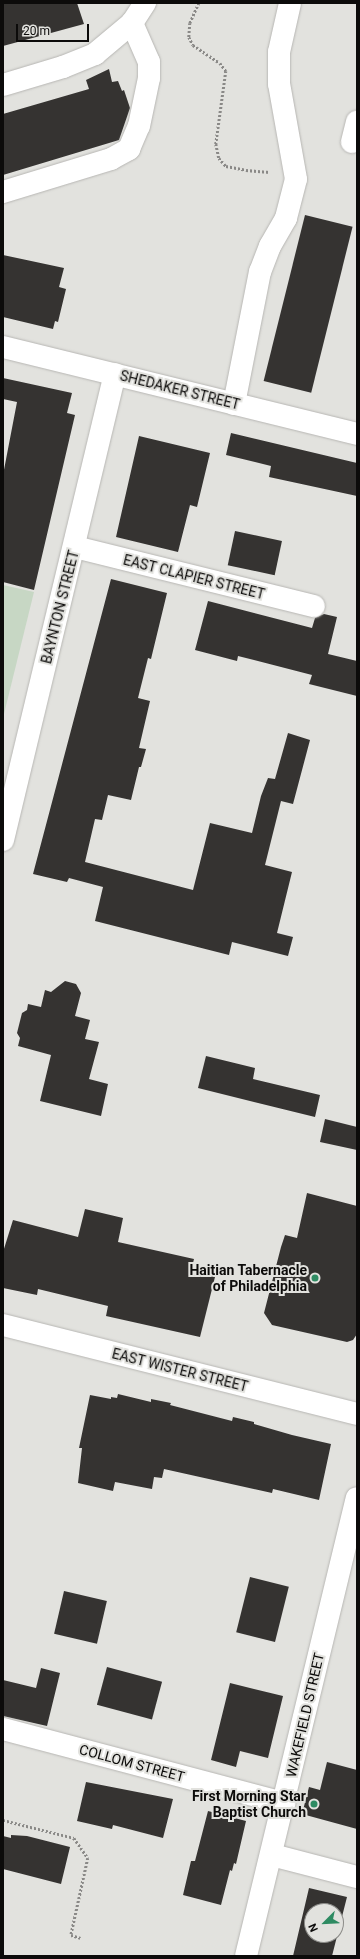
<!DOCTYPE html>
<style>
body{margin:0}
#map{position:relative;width:360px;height:1959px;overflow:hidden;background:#e2e2de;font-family:Roboto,sans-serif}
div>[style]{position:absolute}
.green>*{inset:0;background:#c7d7c4}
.building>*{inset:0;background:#353331;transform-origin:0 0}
.path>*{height:2.5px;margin-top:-1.25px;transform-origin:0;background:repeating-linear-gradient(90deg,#8a8987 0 2px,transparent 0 4px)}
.roads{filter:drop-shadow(0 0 1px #b7b6b3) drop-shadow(0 0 1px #b7b6b3)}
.minor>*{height:22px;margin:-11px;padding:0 11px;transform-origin:11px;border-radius:11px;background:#fff}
.dots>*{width:11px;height:11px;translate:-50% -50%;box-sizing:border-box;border:2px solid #e2e2de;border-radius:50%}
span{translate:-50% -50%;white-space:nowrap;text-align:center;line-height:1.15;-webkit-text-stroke:4px #e2e2de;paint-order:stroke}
.street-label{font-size:14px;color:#0c0b0a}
.poi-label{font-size:14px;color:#0c0b0a;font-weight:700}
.right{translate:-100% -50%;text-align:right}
.frame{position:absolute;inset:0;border:4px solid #0c0b0a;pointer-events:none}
.north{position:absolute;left:304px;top:1903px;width:40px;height:40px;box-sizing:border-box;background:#e2e2de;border:1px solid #8c8c89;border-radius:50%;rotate:246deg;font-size:11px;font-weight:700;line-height:16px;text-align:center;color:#0c0b0a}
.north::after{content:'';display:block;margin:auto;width:14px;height:18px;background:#2e8b62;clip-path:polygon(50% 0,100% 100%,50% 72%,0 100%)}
.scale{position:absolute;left:16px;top:24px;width:73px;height:18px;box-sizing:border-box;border:2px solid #0c0b0a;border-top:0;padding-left:5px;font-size:12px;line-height:14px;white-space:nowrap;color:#0c0b0a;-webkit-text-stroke:3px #e2e2de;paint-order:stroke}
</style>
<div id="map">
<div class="green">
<i style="clip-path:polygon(3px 585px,34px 592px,3px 718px)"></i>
</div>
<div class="building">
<i style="clip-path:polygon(3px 3px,77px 3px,84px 24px,3px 46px)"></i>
<i style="clip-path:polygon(109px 69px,112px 82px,118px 81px,122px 91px,124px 90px,130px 108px,119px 140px,3px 175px,3px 114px,89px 89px,86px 80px)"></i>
<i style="left:305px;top:215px;width:49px;height:171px;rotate:14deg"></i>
<i style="clip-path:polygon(3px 255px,64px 268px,59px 287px,66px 289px,58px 322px,55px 321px,53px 329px,3px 317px)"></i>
<i style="clip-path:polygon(3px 378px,72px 393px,67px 413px,75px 415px,34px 590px,3px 582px,3px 475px,17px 402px,3px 399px)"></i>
<i style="clip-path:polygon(231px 433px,357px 463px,357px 496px,269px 477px,271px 466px,226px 455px)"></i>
<i style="clip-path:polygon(139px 436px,210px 453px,197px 507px,190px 505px,178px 552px,116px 537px)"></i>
<i style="left:235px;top:531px;width:48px;height:35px;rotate:12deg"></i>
<i style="clip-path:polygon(111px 579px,167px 593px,151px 659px,148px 658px,138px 698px,150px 701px,139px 748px,146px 749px,141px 767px,139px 767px,131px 800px,108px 795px,102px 820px,95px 819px,85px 862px,193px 890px,210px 823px,252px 833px,261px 796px,268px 778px,275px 779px,288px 733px,310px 740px,293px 804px,281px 801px,265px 865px,292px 872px,277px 933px,293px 937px,288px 956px,232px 942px,229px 955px,95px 921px,103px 887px,69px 878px,67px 882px,33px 874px)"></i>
<i style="clip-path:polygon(208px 601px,312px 628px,315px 618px,324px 614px,337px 617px,328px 654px,357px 661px,357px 696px,309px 684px,312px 675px,238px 656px,237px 661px,195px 650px)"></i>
<i style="clip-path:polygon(65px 981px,76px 984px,81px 993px,75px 1016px,90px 1020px,85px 1039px,99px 1042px,89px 1079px,108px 1084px,101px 1116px,40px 1101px,51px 1055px,18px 1046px,20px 1038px,17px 1033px,22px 1013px,27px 1010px,28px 1004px,41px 1007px,45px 990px,51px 992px)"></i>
<i style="clip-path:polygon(206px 1056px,255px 1068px,253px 1079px,320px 1095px,315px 1117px,198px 1088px)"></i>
<i style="clip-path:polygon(325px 1119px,357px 1127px,357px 1150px,320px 1142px)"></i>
<i style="clip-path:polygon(307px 1193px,357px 1206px,357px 1334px,353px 1340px,347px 1342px,272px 1325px,264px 1313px,281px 1247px,285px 1235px,297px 1238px)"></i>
<i style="clip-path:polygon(85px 1209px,123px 1218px,118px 1242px,194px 1259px,192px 1267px,216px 1273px,200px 1337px,106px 1316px,108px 1306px,38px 1289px,37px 1295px,3px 1288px,3px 1252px,13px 1220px,78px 1237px)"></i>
<i style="clip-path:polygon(118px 1394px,151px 1402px,151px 1399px,171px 1403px,170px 1405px,232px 1421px,233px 1417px,254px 1422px,254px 1424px,292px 1435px,331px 1444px,319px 1500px,273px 1489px,272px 1493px,164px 1469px,162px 1478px,154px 1477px,152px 1489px,115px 1482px,113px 1491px,78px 1483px,82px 1448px,79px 1448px,90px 1395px,111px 1399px,111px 1397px,117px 1398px)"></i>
<i style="left:250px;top:1577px;width:40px;height:57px;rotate:14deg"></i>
<i style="left:64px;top:1591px;width:44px;height:44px;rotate:13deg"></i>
<i style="left:107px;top:1667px;width:57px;height:39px;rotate:15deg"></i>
<i style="clip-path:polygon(41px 1668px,60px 1673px,47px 1726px,3px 1716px,3px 1680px,36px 1688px)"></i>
<i style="clip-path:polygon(230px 1683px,283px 1696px,268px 1758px,240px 1751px,236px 1767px,211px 1760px)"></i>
<i style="clip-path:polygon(327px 1762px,357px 1770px,357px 1829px,302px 1814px,309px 1787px,320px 1790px)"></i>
<i style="clip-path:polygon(86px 1782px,173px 1799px,163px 1838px,113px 1825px,112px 1829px,77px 1821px)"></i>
<i style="clip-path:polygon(208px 1811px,246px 1821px,236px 1864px,234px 1863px,232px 1871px,230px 1870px,221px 1905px,183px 1895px,191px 1861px,195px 1861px)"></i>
<i style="clip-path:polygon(11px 1835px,27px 1836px,70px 1847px,61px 1884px,3px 1869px,3px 1836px,11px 1838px)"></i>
<i style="clip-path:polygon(evenodd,309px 1888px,347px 1897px,332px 1956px,293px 1956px,309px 1888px,312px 1911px,336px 1911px,336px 1935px,312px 1935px,312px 1911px)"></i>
</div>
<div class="path">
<i style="left:199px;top:3px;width:22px;rotate:114deg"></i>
<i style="left:190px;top:23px;width:14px;rotate:94deg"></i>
<i style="left:189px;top:37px;width:9px;rotate:63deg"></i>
<i style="left:193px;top:45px;width:32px;rotate:34deg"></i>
<i style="left:220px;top:63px;width:10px;rotate:53deg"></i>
<i style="left:226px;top:71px;width:74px;rotate:97.8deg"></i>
<i style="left:216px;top:144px;width:14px;rotate:78deg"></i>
<i style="left:219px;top:158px;width:11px;rotate:49deg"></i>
<i style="left:226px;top:166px;width:20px;rotate:11deg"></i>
<i style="left:246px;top:170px;width:24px;rotate:5deg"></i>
<i style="left:3px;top:1820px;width:73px;rotate:14.2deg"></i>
<i style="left:74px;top:1838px;width:24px;rotate:55deg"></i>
<i style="left:88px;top:1858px;width:79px;rotate:102.4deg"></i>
<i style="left:71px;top:1935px;width:10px;rotate:17deg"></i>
</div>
<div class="roads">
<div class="minor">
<i style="left:3px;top:85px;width:63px;rotate:-16.7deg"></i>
<i style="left:63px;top:67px;width:35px;rotate:-22deg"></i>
<i style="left:95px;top:54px;width:48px;rotate:-40deg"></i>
<i style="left:132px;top:23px;width:24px;rotate:-57deg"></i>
<i style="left:352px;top:142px;width:21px;rotate:-76deg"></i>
<i style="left:3px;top:192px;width:113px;rotate:-17deg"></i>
<i style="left:111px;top:159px;width:21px;rotate:-29deg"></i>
<i style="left:129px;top:149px;width:25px;rotate:-67deg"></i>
<i style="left:139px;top:126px;width:49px;rotate:-78.2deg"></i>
<i style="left:149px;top:78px;width:16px;rotate:-90deg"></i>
<i style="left:149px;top:62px;width:43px;rotate:-113.6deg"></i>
<i style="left:3px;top:347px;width:365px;rotate:13.8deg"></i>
<i style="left:234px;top:404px;width:135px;rotate:-78.9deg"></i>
<i style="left:260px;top:272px;width:28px;rotate:-69deg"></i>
<i style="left:270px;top:246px;width:32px;rotate:-60deg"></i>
<i style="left:286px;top:218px;width:40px;rotate:-75.6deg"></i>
<i style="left:296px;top:179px;width:97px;rotate:-100.1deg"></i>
<i style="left:279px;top:84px;width:32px;rotate:-90deg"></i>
<i style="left:279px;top:52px;width:50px;rotate:-77.3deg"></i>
<i style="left:75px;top:547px;width:246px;rotate:13.9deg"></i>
<i style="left:3px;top:840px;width:479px;rotate:-76.5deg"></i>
<i style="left:3px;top:1325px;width:365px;rotate:14.1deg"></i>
<i style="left:3px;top:1729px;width:291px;rotate:14.8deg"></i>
<i style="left:272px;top:1855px;width:88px;rotate:14.5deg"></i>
<i style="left:246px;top:1956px;width:471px;rotate:-76.4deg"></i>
</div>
</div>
<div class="dots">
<i style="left:315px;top:1278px;background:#2e8b62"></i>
<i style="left:314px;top:1804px;background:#2e8b62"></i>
</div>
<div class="street-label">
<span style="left:180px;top:390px;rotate:14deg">SHEDAKER STREET</span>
<span style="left:194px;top:577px;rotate:14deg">EAST CLAPIER STREET</span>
<span style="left:60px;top:607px;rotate:-76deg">BAYNTON STREET</span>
<span style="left:180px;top:1370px;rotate:14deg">EAST WISTER STREET</span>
<span style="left:305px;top:1715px;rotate:-77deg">WAKEFIELD STREET</span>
<span style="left:132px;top:1763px;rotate:15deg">COLLOM STREET</span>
</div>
<div class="poi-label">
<span class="right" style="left:307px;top:1278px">Haitian Tabernacle<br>of Philadelphia</span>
<span class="right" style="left:306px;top:1804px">First Morning Star<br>Baptist Church</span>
</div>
<div class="frame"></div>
<div class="north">N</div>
<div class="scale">20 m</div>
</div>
